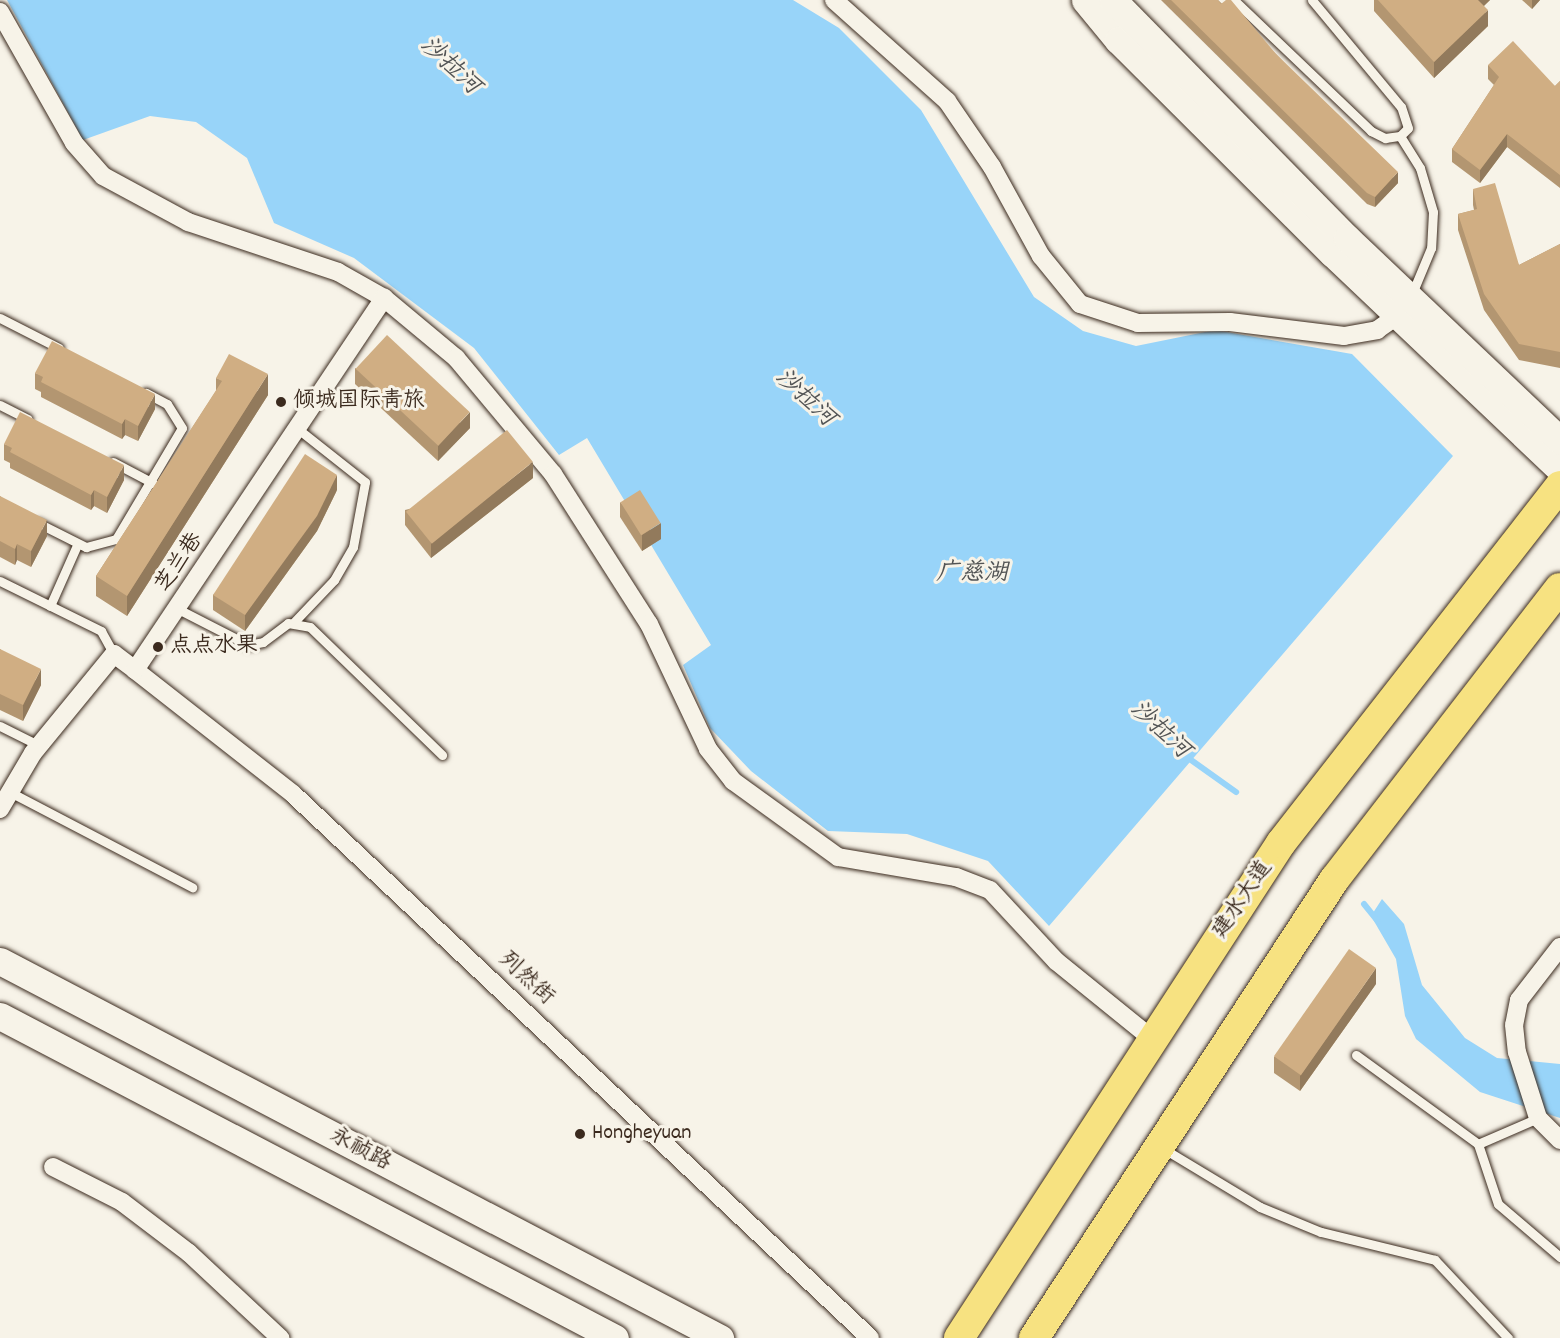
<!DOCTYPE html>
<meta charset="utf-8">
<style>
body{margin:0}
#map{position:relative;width:1560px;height:1338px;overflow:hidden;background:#f7f3e8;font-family:Dekko,"LXGW WenKai TC",sans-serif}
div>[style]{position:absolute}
.water>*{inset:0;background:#98d4f9}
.stream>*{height:6px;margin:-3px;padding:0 3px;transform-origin:3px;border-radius:3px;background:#98d4f9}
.roads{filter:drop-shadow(0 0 2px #3b2a1e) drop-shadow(0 0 2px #3b2a1e)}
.lane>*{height:9px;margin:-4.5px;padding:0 4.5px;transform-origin:4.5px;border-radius:4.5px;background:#f7f3e8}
.street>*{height:18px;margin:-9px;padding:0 9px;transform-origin:9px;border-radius:9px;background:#f7f3e8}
.secondary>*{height:27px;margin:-13.5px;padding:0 13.5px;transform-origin:13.5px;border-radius:13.5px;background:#f7f3e8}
.primary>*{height:30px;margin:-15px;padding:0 15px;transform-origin:15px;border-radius:15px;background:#f7e281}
.wall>*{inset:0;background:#b39671}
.shaded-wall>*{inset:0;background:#927a5c}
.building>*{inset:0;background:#d0ae83;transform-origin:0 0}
.dots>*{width:16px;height:16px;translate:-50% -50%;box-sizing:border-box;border:3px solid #f7f3e8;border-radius:50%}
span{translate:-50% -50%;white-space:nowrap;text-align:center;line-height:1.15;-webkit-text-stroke:6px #f7f3e8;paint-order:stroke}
.poi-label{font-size:22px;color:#3b2a1e}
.left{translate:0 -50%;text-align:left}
.street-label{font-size:22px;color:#3b2a1e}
.water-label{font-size:24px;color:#525455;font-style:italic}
</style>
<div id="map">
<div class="water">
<i style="clip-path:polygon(7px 0,793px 0,839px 28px,921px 110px,1034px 297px,1083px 331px,1136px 346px,1215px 330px,1352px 354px,1453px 456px,1049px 926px,988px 861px,907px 834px,828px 831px,751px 771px,710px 728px,683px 665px,711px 645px,587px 438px,559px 455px,474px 348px,354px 258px,274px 223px,247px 158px,196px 122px,150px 116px,83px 140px)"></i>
<i style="clip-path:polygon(1382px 899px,1404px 924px,1422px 985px,1465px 1038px,1497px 1058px,1560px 1064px,1560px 1118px,1480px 1092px,1416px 1039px,1405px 1016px,1396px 959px,1371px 916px)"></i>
</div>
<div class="stream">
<i style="left:1184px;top:755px;width:64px;rotate:35.4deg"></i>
<i style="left:1364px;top:904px;width:21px;rotate:51deg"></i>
</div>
<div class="roads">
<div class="lane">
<i style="left:1234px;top:0;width:190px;rotate:43.7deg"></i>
<i style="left:1371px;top:131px;width:16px;rotate:27deg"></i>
<i style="left:1385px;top:138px;width:15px;rotate:-8deg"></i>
<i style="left:1400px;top:136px;width:11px;rotate:-45deg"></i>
<i style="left:1408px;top:128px;width:22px;rotate:-108deg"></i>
<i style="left:1401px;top:107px;width:139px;rotate:-129.8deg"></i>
<i style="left:1400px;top:136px;width:38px;rotate:58deg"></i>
<i style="left:1420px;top:168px;width:46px;rotate:73.5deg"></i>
<i style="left:1433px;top:212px;width:36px;rotate:93deg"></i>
<i style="left:1431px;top:248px;width:52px;rotate:112.6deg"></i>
<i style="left:0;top:318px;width:66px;rotate:27deg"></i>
<i style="left:0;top:405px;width:31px;rotate:27deg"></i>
<i style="left:113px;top:462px;width:45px;rotate:27.7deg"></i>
<i style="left:38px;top:523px;width:54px;rotate:26.6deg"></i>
<i style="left:86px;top:547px;width:31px;rotate:-15deg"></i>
<i style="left:116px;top:539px;width:129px;rotate:-59.3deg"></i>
<i style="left:182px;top:428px;width:28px;rotate:-122deg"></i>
<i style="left:167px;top:404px;width:24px;rotate:-152deg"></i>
<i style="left:0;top:581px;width:113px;rotate:26.3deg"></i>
<i style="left:101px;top:631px;width:26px;rotate:61deg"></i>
<i style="left:50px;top:606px;width:67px;rotate:-66.1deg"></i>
<i style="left:178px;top:609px;width:79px;rotate:27.2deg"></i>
<i style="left:248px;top:645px;width:15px;rotate:-11deg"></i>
<i style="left:263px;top:642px;width:31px;rotate:-37deg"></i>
<i style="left:288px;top:623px;width:22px;rotate:10deg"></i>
<i style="left:310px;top:627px;width:184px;rotate:44.1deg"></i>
<i style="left:294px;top:622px;width:58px;rotate:-46.4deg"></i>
<i style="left:334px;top:580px;width:38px;rotate:-60deg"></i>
<i style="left:353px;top:547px;width:66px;rotate:-79.5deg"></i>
<i style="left:365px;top:482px;width:85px;rotate:-141.7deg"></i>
<i style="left:0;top:726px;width:42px;rotate:26.6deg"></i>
<i style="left:8px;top:791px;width:208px;rotate:27.6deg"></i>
<i style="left:1356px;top:1055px;width:151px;rotate:36.1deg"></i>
<i style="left:1478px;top:1144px;width:63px;rotate:71.6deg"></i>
<i style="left:1498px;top:1204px;width:82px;rotate:40.5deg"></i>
<i style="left:1478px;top:1144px;width:65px;rotate:-23.4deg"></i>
<i style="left:1164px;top:1149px;width:112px;rotate:31.1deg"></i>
<i style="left:1260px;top:1207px;width:66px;rotate:22.3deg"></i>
<i style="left:1321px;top:1232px;width:117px;rotate:13.8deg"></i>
<i style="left:1435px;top:1260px;width:107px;rotate:46.9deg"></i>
</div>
<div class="street">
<i style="left:834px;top:0;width:152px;rotate:41.8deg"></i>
<i style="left:947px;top:101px;width:80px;rotate:55.7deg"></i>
<i style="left:992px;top:167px;width:102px;rotate:61.2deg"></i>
<i style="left:1041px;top:256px;width:62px;rotate:50.9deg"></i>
<i style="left:1080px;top:304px;width:61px;rotate:18.1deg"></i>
<i style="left:1138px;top:323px;width:92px;rotate:-0.6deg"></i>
<i style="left:1230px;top:322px;width:115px;rotate:7deg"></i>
<i style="left:1344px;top:336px;width:34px;rotate:-10deg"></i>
<i style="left:1377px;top:330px;width:24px;rotate:-35deg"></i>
<i style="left:0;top:12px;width:150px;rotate:60.5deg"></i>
<i style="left:74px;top:143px;width:44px;rotate:48.7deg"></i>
<i style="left:103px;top:176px;width:97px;rotate:28.4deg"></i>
<i style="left:188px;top:222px;width:158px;rotate:18.4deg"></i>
<i style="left:338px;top:272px;width:53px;rotate:29.5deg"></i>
<i style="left:384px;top:298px;width:94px;rotate:39.8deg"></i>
<i style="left:456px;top:358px;width:151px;rotate:50.1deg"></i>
<i style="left:553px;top:474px;width:178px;rotate:57.4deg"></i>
<i style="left:649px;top:624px;width:138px;rotate:64.7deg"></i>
<i style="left:708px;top:749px;width:41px;rotate:52deg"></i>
<i style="left:733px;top:781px;width:130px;rotate:35.9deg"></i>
<i style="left:838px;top:857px;width:120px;rotate:9.6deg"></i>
<i style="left:956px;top:877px;width:36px;rotate:21deg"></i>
<i style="left:990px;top:890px;width:97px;rotate:47.1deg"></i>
<i style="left:1056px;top:961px;width:122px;rotate:39deg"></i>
<i style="left:135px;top:670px;width:201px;rotate:38.1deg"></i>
<i style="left:293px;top:794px;width:793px;rotate:43.31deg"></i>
<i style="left:0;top:809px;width:65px;rotate:-59.5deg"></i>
<i style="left:33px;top:753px;width:128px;rotate:-50.7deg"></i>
<i style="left:114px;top:654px;width:26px;rotate:37deg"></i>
<i style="left:135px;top:670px;width:448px;rotate:-56.2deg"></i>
<i style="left:1560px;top:947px;width:67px;rotate:127.7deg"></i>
<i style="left:1519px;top:1000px;width:25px;rotate:101deg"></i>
<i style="left:1514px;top:1025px;width:27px;rotate:84deg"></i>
<i style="left:1517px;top:1052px;width:69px;rotate:72.3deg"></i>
<i style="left:1538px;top:1118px;width:31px;rotate:45deg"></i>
<i style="left:53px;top:1167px;width:77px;rotate:26.9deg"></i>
<i style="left:122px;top:1202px;width:84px;rotate:37.3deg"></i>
<i style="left:189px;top:1253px;width:125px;rotate:43deg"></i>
</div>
<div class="secondary">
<i style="left:1085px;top:0;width:52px;rotate:50.5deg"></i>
<i style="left:1118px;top:40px;width:302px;rotate:44.9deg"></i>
<i style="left:1332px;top:253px;width:314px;rotate:43.5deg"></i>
<i style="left:1113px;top:0;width:334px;rotate:45.5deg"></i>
<i style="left:1347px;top:238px;width:294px;rotate:43.5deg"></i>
<i style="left:0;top:961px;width:813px;rotate:27.64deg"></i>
<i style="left:0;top:1016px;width:694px;rotate:27.64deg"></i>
</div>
<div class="primary">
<i style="left:959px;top:1338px;width:591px;rotate:-56.96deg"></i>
<i style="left:1281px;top:843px;width:453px;rotate:-52deg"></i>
<i style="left:1034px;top:1338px;width:548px;rotate:-56.77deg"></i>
<i style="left:1334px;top:880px;width:369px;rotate:-52.3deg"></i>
</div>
</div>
<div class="wall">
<i style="clip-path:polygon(1161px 0,1218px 0,1276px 54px,1398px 183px,1375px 207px,1367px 204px)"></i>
<i style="clip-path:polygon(1374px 0,1490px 0,1484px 6px,1488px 26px,1434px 78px,1374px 11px)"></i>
<i style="clip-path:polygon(1522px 0,1540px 0,1532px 9px)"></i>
<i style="clip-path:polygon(1488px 65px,1555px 86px,1560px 81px,1560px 188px,1507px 147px,1480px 183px,1452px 162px,1452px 149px,1494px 85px,1488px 79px)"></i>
<i style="clip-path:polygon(1473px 189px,1519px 265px,1560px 244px,1560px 368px,1519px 360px,1484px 310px,1458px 230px,1458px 214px,1474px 210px,1473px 205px)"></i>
<i style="clip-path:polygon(355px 368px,470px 428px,438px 461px,355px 384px)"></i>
<i style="clip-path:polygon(35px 373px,155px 409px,138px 441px,125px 435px,122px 439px,41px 397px,41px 392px,35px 389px)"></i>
<i style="clip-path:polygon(216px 378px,268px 395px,127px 616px,96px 596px,96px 576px,216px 391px)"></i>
<i style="clip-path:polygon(4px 444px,124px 480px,107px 513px,94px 506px,91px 510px,10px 468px,10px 463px,4px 460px)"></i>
<i style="clip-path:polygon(533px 478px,431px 558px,405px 525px,405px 510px)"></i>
<i style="clip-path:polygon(337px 490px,317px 531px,245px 631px,213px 610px,213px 595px)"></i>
<i style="clip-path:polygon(0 496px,47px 536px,31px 567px,17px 560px,15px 565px,0 557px)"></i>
<i style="clip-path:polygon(620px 502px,661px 539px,642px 551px,620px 517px)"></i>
<i style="clip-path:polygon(0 649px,41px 685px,23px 721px,0 710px)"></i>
<i style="clip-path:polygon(1376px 984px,1300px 1091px,1274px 1073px,1274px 1057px)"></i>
</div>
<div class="shaded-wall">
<i style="clip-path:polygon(1476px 0,1490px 0,1476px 13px)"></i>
<i style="clip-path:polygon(1532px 0,1540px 0,1532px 9px)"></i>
<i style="clip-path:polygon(1488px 10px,1488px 26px,1434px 78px,1434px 62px)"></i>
<i style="clip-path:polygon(1507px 134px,1507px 147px,1480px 183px,1480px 170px)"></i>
<i style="clip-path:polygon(1398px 172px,1398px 183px,1375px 207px,1375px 197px)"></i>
<i style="clip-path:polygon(268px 374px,268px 395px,127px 616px,127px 596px)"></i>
<i style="clip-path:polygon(155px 394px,155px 409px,138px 441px,138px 426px)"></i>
<i style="clip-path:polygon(470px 412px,470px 428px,438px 461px,438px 446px)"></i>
<i style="clip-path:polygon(125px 419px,125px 435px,122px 439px,122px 424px)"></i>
<i style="clip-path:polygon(533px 462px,533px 478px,431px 558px,431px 542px)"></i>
<i style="clip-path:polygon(124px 465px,124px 480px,107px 513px,107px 497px)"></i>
<i style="clip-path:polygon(337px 475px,337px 490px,317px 531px,245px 631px,245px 615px)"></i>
<i style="clip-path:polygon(94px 490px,94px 506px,91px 510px,91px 495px)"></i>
<i style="clip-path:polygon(47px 520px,47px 536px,31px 567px,31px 551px)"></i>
<i style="clip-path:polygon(661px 523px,661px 539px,642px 551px,642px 535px)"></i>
<i style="clip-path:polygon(17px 544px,17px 560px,15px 565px,15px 549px)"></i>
<i style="clip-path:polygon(41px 669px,41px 685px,23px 721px,23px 705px)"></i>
<i style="clip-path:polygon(1376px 968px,1376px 984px,1300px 1091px,1300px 1076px)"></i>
</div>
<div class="building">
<i style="clip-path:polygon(1171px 0,1218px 0,1221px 4px,1226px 0,1231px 0,1276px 54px,1398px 172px,1375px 197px,1367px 193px)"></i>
<i style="clip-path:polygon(1378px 0,1478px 0,1488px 10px,1434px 62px)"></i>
<i style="clip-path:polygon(1513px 41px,1555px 86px,1560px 81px,1560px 175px,1507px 134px,1480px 170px,1452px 149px,1499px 77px,1488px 65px)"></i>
<i style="clip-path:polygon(1495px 183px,1519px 265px,1560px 244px,1560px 352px,1519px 344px,1484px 294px,1458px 214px,1477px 209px,1473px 189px)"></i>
<i style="left:387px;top:335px;width:113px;height:46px;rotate:43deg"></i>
<i style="clip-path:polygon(52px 341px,155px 394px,138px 426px,125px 419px,122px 424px,41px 382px,43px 377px,35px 373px)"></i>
<i style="clip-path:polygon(229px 354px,268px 374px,127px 596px,96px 576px,222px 381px,216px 378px)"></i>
<i style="clip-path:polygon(20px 412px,124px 465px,107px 497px,94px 490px,91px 495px,10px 452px,12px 448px,4px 444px)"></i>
<i style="left:507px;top:430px;width:41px;height:130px;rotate:51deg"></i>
<i style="clip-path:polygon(305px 454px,337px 475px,317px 516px,245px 615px,213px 595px)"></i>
<i style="left:640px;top:490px;width:39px;height:23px;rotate:58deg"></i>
<i style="clip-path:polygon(0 496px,47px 520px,31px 551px,17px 544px,15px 549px,0 541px)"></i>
<i style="clip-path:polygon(0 649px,41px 669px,23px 705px,0 694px)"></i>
<i style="left:1349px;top:949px;width:33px;height:131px;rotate:35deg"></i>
</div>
<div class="dots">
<i style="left:281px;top:402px;background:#3b2a1e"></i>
<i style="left:158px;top:647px;background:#3b2a1e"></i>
<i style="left:580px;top:1134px;background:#3b2a1e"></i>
</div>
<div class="poi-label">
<span class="left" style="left:293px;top:402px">倾城国际青旅</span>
<span class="left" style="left:170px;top:647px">点点水果</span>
<span class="left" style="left:592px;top:1134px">Hongheyuan</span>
</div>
<div class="street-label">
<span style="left:180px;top:563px;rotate:-56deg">芝兰巷</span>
<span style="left:1243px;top:900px;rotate:-56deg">建水大道</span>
<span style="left:526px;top:979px;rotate:43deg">列然街</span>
<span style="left:360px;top:1150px;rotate:28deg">永祯路</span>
</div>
<div class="water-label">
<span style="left:449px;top:67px;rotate:43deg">沙拉河</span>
<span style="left:804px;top:399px;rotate:43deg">沙拉河</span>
<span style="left:972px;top:575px">广慈湖</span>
<span style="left:1159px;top:731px;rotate:43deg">沙拉河</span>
</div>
</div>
